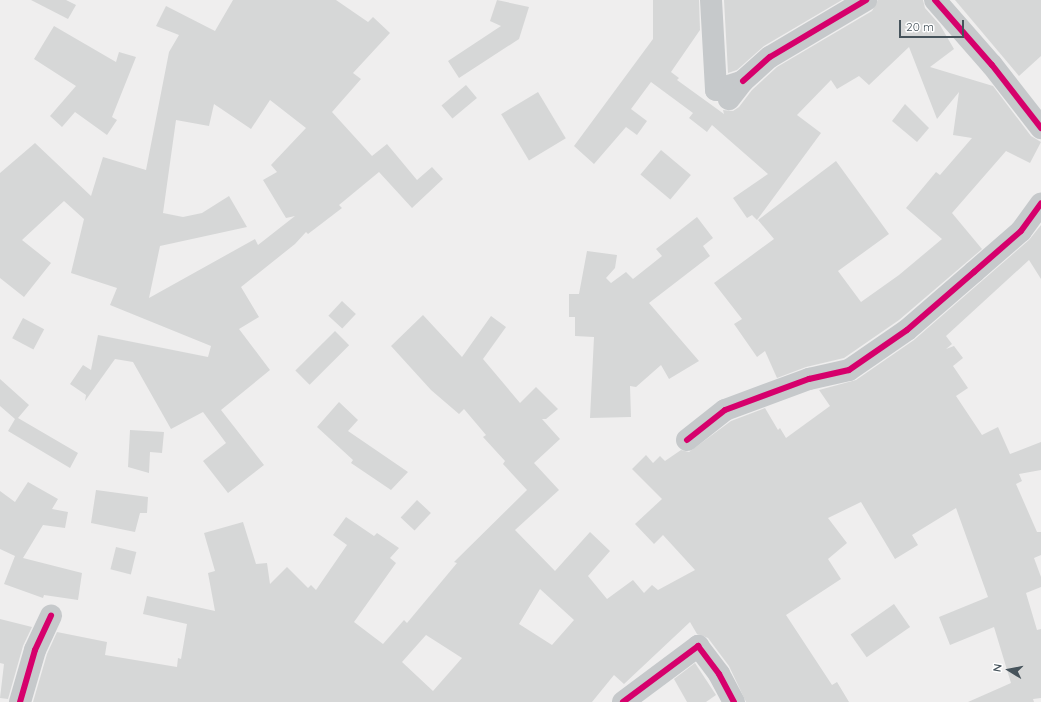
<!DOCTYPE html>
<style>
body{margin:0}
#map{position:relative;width:1041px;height:702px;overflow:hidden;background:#efeeee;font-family:Quicksand,sans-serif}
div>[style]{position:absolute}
.building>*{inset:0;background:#d6d7d7;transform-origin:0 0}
.minor>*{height:22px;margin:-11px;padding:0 11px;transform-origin:11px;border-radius:11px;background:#c6c9cb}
.cycleway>*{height:6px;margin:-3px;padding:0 3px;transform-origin:3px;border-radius:3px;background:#d6006c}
span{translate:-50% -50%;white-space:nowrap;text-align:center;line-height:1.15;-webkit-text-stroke:3px #fff;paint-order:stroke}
.north{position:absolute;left:989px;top:650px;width:40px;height:40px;-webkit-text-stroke:3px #fff;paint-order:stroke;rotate:280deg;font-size:11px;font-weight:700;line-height:16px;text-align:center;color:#46535b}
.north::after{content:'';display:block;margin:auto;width:14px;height:18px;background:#46535b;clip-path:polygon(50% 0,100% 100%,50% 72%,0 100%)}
.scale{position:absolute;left:899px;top:20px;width:65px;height:18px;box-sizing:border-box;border:2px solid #46535b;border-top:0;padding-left:5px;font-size:12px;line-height:14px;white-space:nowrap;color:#46535b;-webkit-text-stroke:3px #fff;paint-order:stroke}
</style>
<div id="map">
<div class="building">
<i style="clip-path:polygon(31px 0,66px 0,76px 5px,68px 19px)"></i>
<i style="clip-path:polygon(evenodd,233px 0,336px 0,368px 22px,373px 17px,390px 33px,353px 73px,361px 79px,332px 112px,372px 156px,387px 144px,417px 180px,432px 167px,443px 179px,412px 208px,379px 172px,339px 205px,342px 208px,308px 234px,306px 232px,295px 244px,241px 287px,259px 317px,239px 329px,270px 370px,221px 410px,264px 465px,228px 493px,203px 461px,226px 443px,203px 412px,171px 429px,133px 362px,115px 359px,85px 401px,86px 395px,70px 384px,83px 365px,91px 370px,98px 335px,208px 357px,211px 346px,110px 305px,117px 288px,71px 273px,84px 219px,64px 201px,22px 240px,51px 263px,24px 297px,0 278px,0 173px,35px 143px,91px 196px,103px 157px,146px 170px,169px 52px,179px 35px,156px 26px,166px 6px,215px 31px,233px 0,270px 100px,306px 128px,271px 165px,277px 172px,263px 180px,286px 218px,295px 216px,258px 245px,255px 239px,149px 298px,160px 246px,247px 227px,229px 196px,202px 213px,183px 217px,163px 213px,176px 120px,209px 126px,214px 104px,251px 129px,270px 100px)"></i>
<i style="clip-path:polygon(497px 0,529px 7px,519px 39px,459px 78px,448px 61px,501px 26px,490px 21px)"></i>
<i style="clip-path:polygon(653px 0,699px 0,700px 30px,671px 72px,679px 78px,677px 80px,724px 114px,723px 110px,733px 111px,739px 107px,752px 90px,777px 67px,872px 11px,878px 0,923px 0,925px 8px,940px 25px,954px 49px,930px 67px,993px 86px,1031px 136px,1041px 142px,1030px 163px,1006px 151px,952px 213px,982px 249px,899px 320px,844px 358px,806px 367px,777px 378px,765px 351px,757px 357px,734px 324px,742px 319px,714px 283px,774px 239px,758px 220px,836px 161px,889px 234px,838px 271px,861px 302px,899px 275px,942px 239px,906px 208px,936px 172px,940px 175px,972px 138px,953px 135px,959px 92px,937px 119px,909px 47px,869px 85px,859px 76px,837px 89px,831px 80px,797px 115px,821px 133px,757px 220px,752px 215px,747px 218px,733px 198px,768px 174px,712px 125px,707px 132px,689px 118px,693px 113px,651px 82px,631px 109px,647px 121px,637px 135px,626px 127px,594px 164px,574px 146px,653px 39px)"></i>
<i style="clip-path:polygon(724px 0,842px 0,764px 46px,737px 70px,728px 73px)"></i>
<i style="clip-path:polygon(955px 0,1041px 0,1041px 56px,1019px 76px)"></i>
<i style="clip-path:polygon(54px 26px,116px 62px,119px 52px,136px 57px,112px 117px,117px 120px,107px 135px,75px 112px,62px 127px,50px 116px,76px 86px,34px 59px)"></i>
<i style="left:466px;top:85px;width:17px;height:32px;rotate:50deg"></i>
<i style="left:538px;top:92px;width:54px;height:43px;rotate:59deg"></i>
<i style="clip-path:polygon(905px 104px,929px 128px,917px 142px,892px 121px)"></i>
<i style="left:661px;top:150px;width:39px;height:32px;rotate:40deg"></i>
<i style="clip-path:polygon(697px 217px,713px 238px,703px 246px,710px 256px,649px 303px,699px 361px,669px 379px,661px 365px,636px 387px,630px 386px,631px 417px,590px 418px,594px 337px,575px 336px,575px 317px,569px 317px,569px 294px,579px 294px,587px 251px,617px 255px,615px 268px,606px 278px,611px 283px,626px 272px,633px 279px,662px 256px,656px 249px)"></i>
<i style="clip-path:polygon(evenodd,1041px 225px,1041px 279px,1029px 260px,946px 336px,952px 344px,946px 349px,954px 346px,963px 358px,953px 366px,968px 388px,956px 396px,982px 435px,998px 427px,1010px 454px,1041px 442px,1041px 470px,1019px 474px,1022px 481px,1016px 484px,1037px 532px,1041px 532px,1041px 555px,1034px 558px,1041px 577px,1041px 587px,1026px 593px,1037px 630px,1041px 629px,1041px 698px,1033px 699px,1034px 702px,968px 702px,1011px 683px,994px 627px,950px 645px,939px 617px,988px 597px,956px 508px,912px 535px,918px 545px,895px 559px,861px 502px,828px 518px,847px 543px,828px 559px,841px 579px,786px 615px,832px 685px,837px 682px,849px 702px,746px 702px,729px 666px,708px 638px,697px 634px,690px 622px,624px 684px,614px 675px,592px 702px,33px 702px,47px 654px,57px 632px,107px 642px,105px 655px,177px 667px,178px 658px,181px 659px,187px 624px,143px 614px,147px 596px,215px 611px,208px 573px,215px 571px,204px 533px,243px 522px,256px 564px,267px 563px,270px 584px,287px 567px,308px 588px,311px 585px,316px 590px,347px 545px,333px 535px,346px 517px,374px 536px,377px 533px,399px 548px,390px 558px,396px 563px,354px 622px,383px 644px,404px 620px,407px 623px,457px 563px,454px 562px,527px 490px,503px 464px,505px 461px,483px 437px,486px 435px,464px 409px,459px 414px,431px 390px,391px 346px,423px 315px,462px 357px,491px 316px,506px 327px,483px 359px,520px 403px,536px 387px,558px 409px,546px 419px,542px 419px,560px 439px,534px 463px,559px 490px,515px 530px,555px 571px,590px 532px,610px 551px,588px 576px,607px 599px,633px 580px,644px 593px,652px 585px,658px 590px,695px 570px,663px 535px,654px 544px,635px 524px,662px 499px,632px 469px,646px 455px,653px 463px,660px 456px,665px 461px,681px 450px,689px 452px,731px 421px,765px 408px,778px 430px,780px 428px,786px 438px,830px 406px,819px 390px,856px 380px,914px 340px,1029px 240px,1041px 225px,540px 589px,574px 620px,552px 645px,519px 624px,540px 589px,1041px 225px,426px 635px,462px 658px,433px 691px,402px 662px,426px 635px)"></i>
<i style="left:342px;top:301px;width:19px;height:20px;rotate:43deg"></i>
<i style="left:23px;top:318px;width:24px;height:23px;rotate:28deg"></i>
<i style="left:335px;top:331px;width:20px;height:56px;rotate:45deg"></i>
<i style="clip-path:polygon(0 379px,29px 405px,18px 418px,78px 453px,70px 468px,8px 431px,15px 419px,0 406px)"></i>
<i style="clip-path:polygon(339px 402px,358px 420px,348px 431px,408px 472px,391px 490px,351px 463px,353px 460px,317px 427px)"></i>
<i style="clip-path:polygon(130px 430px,164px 432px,162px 453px,150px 452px,149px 473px,128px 467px)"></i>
<i style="clip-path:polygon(28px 482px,58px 499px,52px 509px,68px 512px,65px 528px,43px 525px,23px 558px,82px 573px,78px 600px,44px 595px,43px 598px,4px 584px,15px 556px,0 549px,0 491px,15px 502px)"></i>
<i style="clip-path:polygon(96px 490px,148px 497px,147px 513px,140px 513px,135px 532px,91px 523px)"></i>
<i style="left:417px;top:500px;width:19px;height:24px;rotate:43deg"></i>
<i style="left:116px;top:547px;width:21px;height:23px;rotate:14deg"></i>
<i style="left:894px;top:604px;width:28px;height:53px;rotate:55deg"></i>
<i style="clip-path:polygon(0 619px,32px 627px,23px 646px,8px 699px,0 698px,4px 664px,0 663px)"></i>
<i style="clip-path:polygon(695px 663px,716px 695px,706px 702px,687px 702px,674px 679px)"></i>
</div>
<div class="minor">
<i style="left:711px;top:0;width:90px;rotate:86.8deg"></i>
<i style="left:716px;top:90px;width:28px;rotate:-18deg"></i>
<i style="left:743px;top:81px;width:23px;rotate:128deg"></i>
<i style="left:935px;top:0;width:86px;rotate:48.8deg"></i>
<i style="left:992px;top:65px;width:80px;rotate:52.1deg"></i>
<i style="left:743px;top:81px;width:36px;rotate:-42deg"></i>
<i style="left:770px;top:57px;width:112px;rotate:-30.7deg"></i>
<i style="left:687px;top:440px;width:48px;rotate:-38.3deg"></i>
<i style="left:725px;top:410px;width:90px;rotate:-20.3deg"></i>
<i style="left:809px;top:379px;width:41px;rotate:-12.7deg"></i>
<i style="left:849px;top:370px;width:70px;rotate:-34.6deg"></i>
<i style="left:907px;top:330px;width:89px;rotate:-40.9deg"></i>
<i style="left:974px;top:272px;width:62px;rotate:-41.1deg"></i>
<i style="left:1021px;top:231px;width:34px;rotate:-54deg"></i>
<i style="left:20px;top:702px;width:54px;rotate:-73.9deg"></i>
<i style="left:35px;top:650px;width:38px;rotate:-65deg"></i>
<i style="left:623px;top:702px;width:94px;rotate:-36.7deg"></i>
<i style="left:698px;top:646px;width:35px;rotate:53deg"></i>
<i style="left:719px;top:674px;width:32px;rotate:62deg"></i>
</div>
<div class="cycleway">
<i style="left:935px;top:0;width:86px;rotate:48.8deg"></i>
<i style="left:992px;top:65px;width:80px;rotate:52.1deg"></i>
<i style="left:743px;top:81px;width:36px;rotate:-42deg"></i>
<i style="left:770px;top:57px;width:112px;rotate:-30.7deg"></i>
<i style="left:687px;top:440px;width:48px;rotate:-38.3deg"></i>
<i style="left:725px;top:410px;width:90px;rotate:-20.3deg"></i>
<i style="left:809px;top:379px;width:41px;rotate:-12.7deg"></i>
<i style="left:849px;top:370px;width:70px;rotate:-34.6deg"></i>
<i style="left:907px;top:330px;width:89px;rotate:-40.9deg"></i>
<i style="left:974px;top:272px;width:62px;rotate:-41.1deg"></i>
<i style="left:1021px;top:231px;width:34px;rotate:-54deg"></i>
<i style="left:20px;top:702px;width:54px;rotate:-73.9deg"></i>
<i style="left:35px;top:650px;width:38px;rotate:-65deg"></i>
<i style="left:623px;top:702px;width:94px;rotate:-36.7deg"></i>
<i style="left:698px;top:646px;width:35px;rotate:53deg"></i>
<i style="left:719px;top:674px;width:32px;rotate:62deg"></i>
</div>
<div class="north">N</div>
<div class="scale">20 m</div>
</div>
